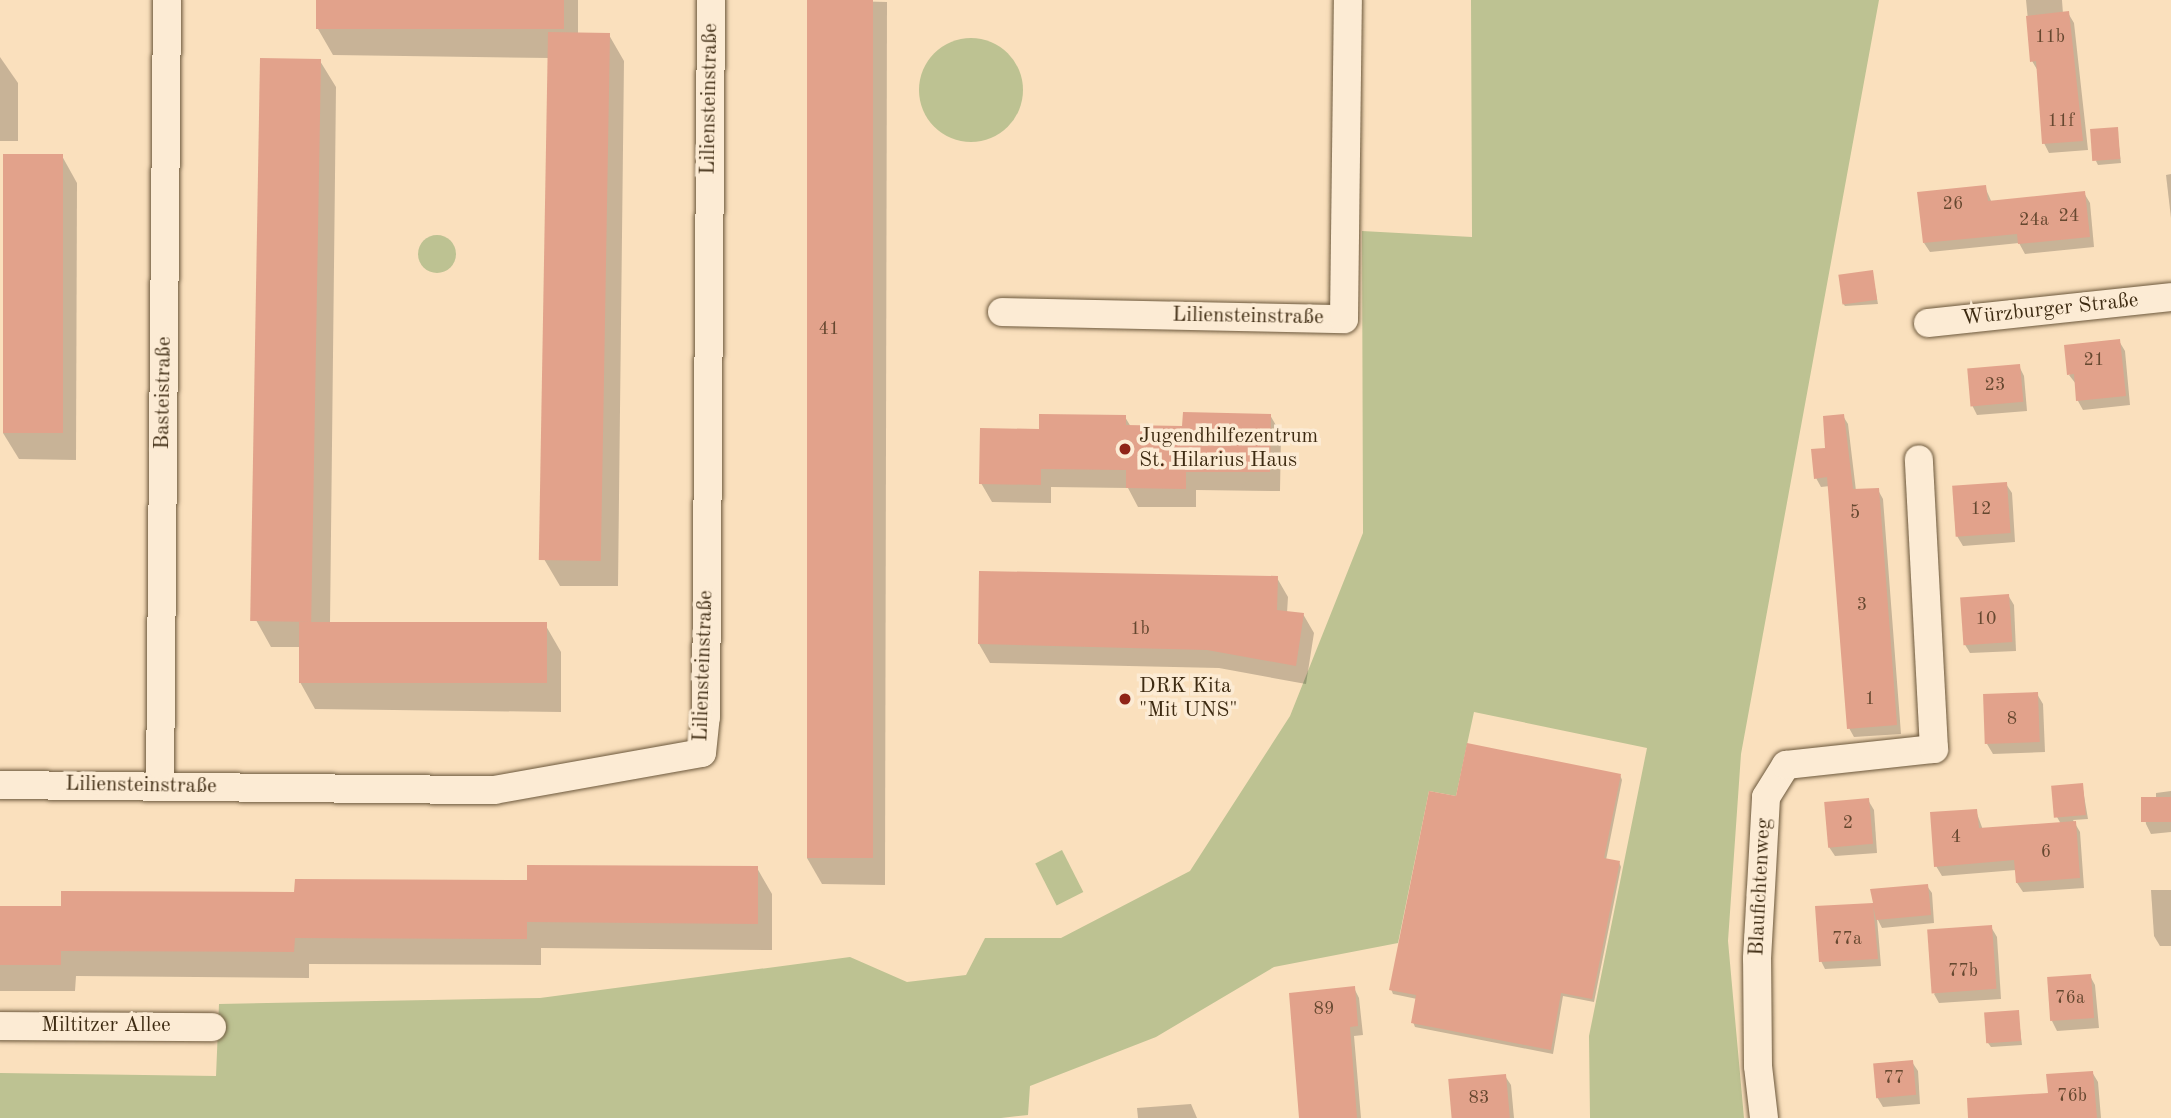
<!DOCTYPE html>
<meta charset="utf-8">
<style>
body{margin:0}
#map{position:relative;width:2171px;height:1118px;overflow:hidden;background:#fae0bd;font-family:"Old Standard TT",serif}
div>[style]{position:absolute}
.green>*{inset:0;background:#bdc292;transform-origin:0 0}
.round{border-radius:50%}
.shadow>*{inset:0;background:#0003}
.building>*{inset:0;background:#e2a28b;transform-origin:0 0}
.roads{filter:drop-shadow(0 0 2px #6c583c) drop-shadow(0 0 2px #6c583c)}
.street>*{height:28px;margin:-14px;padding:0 14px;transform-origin:14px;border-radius:14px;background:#fcebd4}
.dots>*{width:19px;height:19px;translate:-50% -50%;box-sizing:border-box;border:4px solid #fcebd4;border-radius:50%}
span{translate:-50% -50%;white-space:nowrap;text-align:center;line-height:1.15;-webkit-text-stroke:7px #fcebd4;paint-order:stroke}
.number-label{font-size:18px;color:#664830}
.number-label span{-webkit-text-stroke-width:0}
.street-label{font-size:21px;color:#3d2a11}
.poi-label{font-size:21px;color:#3d2a11}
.left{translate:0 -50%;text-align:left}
</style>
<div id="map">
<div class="green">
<i style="clip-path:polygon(1471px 0,1879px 0,1741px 754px,1728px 941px,1744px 1118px,1590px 1118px,1589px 1036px,1647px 748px,1474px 712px,1456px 796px,1429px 791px,1398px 943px,1274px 967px,1156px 1037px,1030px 1086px,1028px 1115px,1001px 1118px,0 1118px,0 1073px,216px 1076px,219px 1004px,540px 998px,850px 957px,907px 982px,966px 975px,985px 938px,1061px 938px,1190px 871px,1290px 716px,1363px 533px,1362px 231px,1472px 237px)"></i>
<i class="round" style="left:919px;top:38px;width:104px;height:104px"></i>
<i class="round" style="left:418px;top:235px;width:38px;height:38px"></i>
<i style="left:1062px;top:850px;width:47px;height:30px;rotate:63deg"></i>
</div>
<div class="shadow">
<i style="clip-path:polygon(318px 0,578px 0,578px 34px,609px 35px,624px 61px,618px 586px,560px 586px,544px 559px,550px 58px,333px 55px,318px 29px)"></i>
<i style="clip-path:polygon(809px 0,887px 2px,885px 885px,822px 884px,807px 858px)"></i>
<i style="clip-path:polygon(2003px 0,2062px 0,2063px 14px,2068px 13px,2074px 23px,2088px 150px,2049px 153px,2044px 143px,2038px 71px,2032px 61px,2026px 0)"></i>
<i style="clip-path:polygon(0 57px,18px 83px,18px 141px,0 141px)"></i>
<i style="clip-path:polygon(320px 61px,336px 87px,330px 624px,546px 626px,561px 652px,561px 712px,315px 709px,300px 682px,300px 647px,271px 647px,256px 620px)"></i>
<i style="clip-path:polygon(2117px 129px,2121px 163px,2098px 165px,2096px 161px)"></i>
<i style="clip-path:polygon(62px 156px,77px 183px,76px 460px,19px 459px,3px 433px)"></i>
<i style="clip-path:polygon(2171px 174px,2171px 218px,2166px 175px)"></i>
<i style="clip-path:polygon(1985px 187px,1992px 203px,2084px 193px,2090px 203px,2094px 247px,2025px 254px,2019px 243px,1930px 252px,1924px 243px)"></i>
<i style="clip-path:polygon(1872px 272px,1878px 304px,1845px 306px,1842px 302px)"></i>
<i style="clip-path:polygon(2119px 341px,2125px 351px,2130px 405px,2083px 410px,2078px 401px,2076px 384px,2069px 375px)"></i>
<i style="clip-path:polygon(2019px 366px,2024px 376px,2027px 411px,1977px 415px,1972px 405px)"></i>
<i style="clip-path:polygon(1270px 415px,1281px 434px,1280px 491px,1196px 490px,1196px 507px,1138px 507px,1128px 488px,1051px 487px,1051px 503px,992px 502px,981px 483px,1040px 431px,1125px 417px,1131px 427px,1184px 428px)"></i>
<i style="clip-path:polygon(1843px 416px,1848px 424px,1856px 491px,1878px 490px,1883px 499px,1901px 734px,1854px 737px,1849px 728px,1830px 486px,1821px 487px,1816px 478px)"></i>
<i style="clip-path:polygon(2006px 484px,2012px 493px,2015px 542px,1963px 546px,1957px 536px)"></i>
<i style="clip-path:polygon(1277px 578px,1288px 597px,1287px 613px,1303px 614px,1314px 633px,1306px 684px,1219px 668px,990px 663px,979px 644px)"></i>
<i style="clip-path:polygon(2008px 595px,2014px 605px,2016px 651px,1970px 653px,1964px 643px)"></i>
<i style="clip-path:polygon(2037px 694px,2043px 704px,2045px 752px,1993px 754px,1987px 744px)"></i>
<i style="clip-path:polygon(1620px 775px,1622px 780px,1606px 860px,1619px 862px,1621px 867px,1594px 1002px,1563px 996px,1553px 1054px,1415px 1027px,1413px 1022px,1417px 999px,1393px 994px,1391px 989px,1458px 798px)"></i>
<i style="clip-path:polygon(2082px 784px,2088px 819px,2073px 820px,2080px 832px,2084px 888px,2023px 892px,2017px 883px,2016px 870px,1942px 876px,1936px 866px,1976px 811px,1983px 830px,2061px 824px,2057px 817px)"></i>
<i style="clip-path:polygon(2171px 791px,2171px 832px,2151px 834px,2146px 824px,2143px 801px,2156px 800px,2156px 793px)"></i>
<i style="clip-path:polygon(1868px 800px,1874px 810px,1877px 853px,1835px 856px,1829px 847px)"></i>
<i style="clip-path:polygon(757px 868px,772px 894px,772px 950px,541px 948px,541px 965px,309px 964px,309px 978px,76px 976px,75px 991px,0 991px,0 907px,63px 907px)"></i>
<i style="clip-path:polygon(1927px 886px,1932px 893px,1934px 923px,1882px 928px,1877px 918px,1881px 966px,1825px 969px,1821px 961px,1817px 908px,1875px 904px)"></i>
<i style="clip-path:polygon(2151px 890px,2171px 890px,2171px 946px,2160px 946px,2154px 936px)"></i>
<i style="clip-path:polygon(1991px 927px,1997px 937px,2001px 999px,1939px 1003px,1934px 994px)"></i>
<i style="clip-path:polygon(2090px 976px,2095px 985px,2099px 1028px,2057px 1031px,2052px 1021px)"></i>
<i style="clip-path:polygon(1354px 988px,1359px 998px,1363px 1035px,1354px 1036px,1361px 1118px,1301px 1118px)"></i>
<i style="clip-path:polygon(2018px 1012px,2022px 1045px,1991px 1047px,1988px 1043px)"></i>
<i style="clip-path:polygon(1912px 1062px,1918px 1071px,1920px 1104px,1883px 1107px,1877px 1097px,1875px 1064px)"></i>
<i style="clip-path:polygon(2092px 1072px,2098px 1082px,2101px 1118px,1969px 1118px,2049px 1094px)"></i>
<i style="clip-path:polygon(1505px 1076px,1511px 1085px,1514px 1118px,1453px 1118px)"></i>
<i style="clip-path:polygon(1191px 1104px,1197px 1118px,1138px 1118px,1137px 1108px)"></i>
</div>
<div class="building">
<i style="left:316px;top:0;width:248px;height:29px"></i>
<i style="left:807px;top:0;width:66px;height:858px"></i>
<i style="clip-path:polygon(2069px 11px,2083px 141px,2042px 144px,2036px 61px,2030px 62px,2026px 16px)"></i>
<i style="left:548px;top:32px;width:62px;height:528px;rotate:1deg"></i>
<i style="left:260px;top:58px;width:61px;height:563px;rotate:1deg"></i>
<i style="left:2118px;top:127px;width:32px;height:28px;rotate:86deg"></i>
<i style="left:3px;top:154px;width:60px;height:279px"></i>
<i style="clip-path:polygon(1986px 185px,1988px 201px,2085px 191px,2090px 237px,2018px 244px,2017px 234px,1923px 243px,1917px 192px)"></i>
<i style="left:1873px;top:270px;width:30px;height:35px;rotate:82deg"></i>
<i style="clip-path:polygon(2120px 339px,2126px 396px,2076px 401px,2074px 374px,2067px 375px,2064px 345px)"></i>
<i style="left:2020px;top:364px;width:38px;height:53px;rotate:85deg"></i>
<i style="clip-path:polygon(1183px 412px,1271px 414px,1270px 472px,1186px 472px,1186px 489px,1126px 488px,1126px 470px,1041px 469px,1041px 485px,979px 484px,980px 428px,1039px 429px,1039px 414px,1126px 415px,1126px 425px,1182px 426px)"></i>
<i style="clip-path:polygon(1844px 414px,1853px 489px,1879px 488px,1897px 725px,1847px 729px,1827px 477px,1814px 479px,1811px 449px,1825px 448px,1823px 416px)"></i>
<i style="left:2007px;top:482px;width:51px;height:55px;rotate:86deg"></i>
<i style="clip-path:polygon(979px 571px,1278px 576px,1277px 610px,1304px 613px,1296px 666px,1207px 650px,978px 644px)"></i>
<i style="left:2009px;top:594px;width:48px;height:49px;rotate:86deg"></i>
<i style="left:299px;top:622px;width:248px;height:61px"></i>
<i style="left:2038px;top:692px;width:50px;height:55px;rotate:88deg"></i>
<i style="clip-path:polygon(1467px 743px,1621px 774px,1604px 858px,1620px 861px,1592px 999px,1561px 993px,1551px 1050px,1411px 1023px,1416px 995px,1389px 990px,1429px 791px,1456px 796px)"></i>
<i style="left:2083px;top:783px;width:32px;height:32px;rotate:85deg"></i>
<i style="left:2171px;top:797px;width:25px;height:30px;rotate:90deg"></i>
<i style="left:1869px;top:798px;width:46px;height:45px;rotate:85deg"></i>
<i style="clip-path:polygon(1977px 809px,1979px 828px,2076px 821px,2080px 878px,2016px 883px,2014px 860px,1934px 867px,1930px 812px)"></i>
<i style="clip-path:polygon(527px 865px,758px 866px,758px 924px,527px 922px,527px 939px,295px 938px,294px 952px,61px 951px,61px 965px,0 965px,0 906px,61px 906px,61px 891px,294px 892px,295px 879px,527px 880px)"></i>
<i style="clip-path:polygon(1928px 884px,1931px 915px,1876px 920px,1873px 905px,1878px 959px,1819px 962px,1815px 906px,1873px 903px,1870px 889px)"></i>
<i style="left:1992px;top:925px;width:64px;height:65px;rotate:86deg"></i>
<i style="left:2091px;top:974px;width:44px;height:44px;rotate:86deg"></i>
<i style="clip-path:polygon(1355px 986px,1358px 1026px,1350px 1027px,1357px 1118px,1299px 1118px,1289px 993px)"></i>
<i style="left:2019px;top:1010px;width:31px;height:35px;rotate:86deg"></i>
<i style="left:1913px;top:1060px;width:35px;height:40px;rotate:85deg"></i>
<i style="clip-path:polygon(2093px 1071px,2097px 1118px,1968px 1118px,1967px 1098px,2048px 1093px,2046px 1074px)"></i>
<i style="left:1506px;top:1074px;width:44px;height:58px;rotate:85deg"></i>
</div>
<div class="roads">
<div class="street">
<i style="left:1002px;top:312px;width:342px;rotate:1.2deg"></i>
<i style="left:1344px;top:319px;width:319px;rotate:-89.3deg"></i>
<i style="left:1928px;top:323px;width:244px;rotate:-6.1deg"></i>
<i style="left:0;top:785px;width:494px;rotate:0.6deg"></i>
<i style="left:494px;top:790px;width:211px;rotate:-10.1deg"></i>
<i style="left:702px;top:753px;width:36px;rotate:-84deg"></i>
<i style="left:706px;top:717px;width:717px;rotate:-89.6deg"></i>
<i style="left:160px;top:787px;width:787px;rotate:-89.49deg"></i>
<i style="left:0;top:1026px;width:212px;rotate:0.3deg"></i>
<i style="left:1764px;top:1118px;width:52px;rotate:-96.6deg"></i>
<i style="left:1758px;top:1066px;width:107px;rotate:-90.5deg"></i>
<i style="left:1757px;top:959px;width:162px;rotate:-86.8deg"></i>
<i style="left:1766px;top:797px;width:38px;rotate:-58deg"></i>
<i style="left:1786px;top:765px;width:149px;rotate:-6.2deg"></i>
<i style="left:1934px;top:749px;width:290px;rotate:-93deg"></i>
</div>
</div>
<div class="dots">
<i style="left:1125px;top:449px;background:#8f2418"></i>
<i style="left:1125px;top:699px;background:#8f2418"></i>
</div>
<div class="number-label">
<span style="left:2050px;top:37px">11b</span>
<span style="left:2061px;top:121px">11f</span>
<span style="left:1953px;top:204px">26</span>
<span style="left:2069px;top:216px">24</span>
<span style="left:2034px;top:220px">24a</span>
<span style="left:829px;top:329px">41</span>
<span style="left:2094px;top:360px">21</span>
<span style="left:1995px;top:385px">23</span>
<span style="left:1981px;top:509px">12</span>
<span style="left:1855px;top:513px">5</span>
<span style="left:1862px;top:605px">3</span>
<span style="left:1986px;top:619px">10</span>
<span style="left:1140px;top:629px">1b</span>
<span style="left:1870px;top:699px">1</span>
<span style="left:2012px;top:719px">8</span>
<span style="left:1848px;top:823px">2</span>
<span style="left:1956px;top:837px">4</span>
<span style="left:2046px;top:852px">6</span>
<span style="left:1847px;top:939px">77a</span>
<span style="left:1963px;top:971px">77b</span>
<span style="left:2070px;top:998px">76a</span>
<span style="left:1324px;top:1009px">89</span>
<span style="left:1894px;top:1078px">77</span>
<span style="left:2072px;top:1096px">76b</span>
<span style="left:1479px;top:1098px">83</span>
</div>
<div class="street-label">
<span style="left:710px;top:99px;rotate:-89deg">Liliensteinstraße</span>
<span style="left:2050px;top:310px;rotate:-6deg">Würzburger Straße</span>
<span style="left:1248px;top:317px;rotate:1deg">Liliensteinstraße</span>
<span style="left:164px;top:393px;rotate:-89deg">Basteistraße</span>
<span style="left:704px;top:666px;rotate:-88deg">Liliensteinstraße</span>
<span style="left:141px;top:786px;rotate:1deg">Liliensteinstraße</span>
<span style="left:1761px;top:887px;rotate:-87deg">Blaufichtenweg</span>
<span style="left:106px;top:1026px">Miltitzer Allee</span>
</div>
<div class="poi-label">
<span class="left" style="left:1139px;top:449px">Jugendhilfezentrum<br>St. Hilarius Haus</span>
<span class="left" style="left:1139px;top:699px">DRK Kita<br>"Mit UNS"</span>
</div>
</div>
